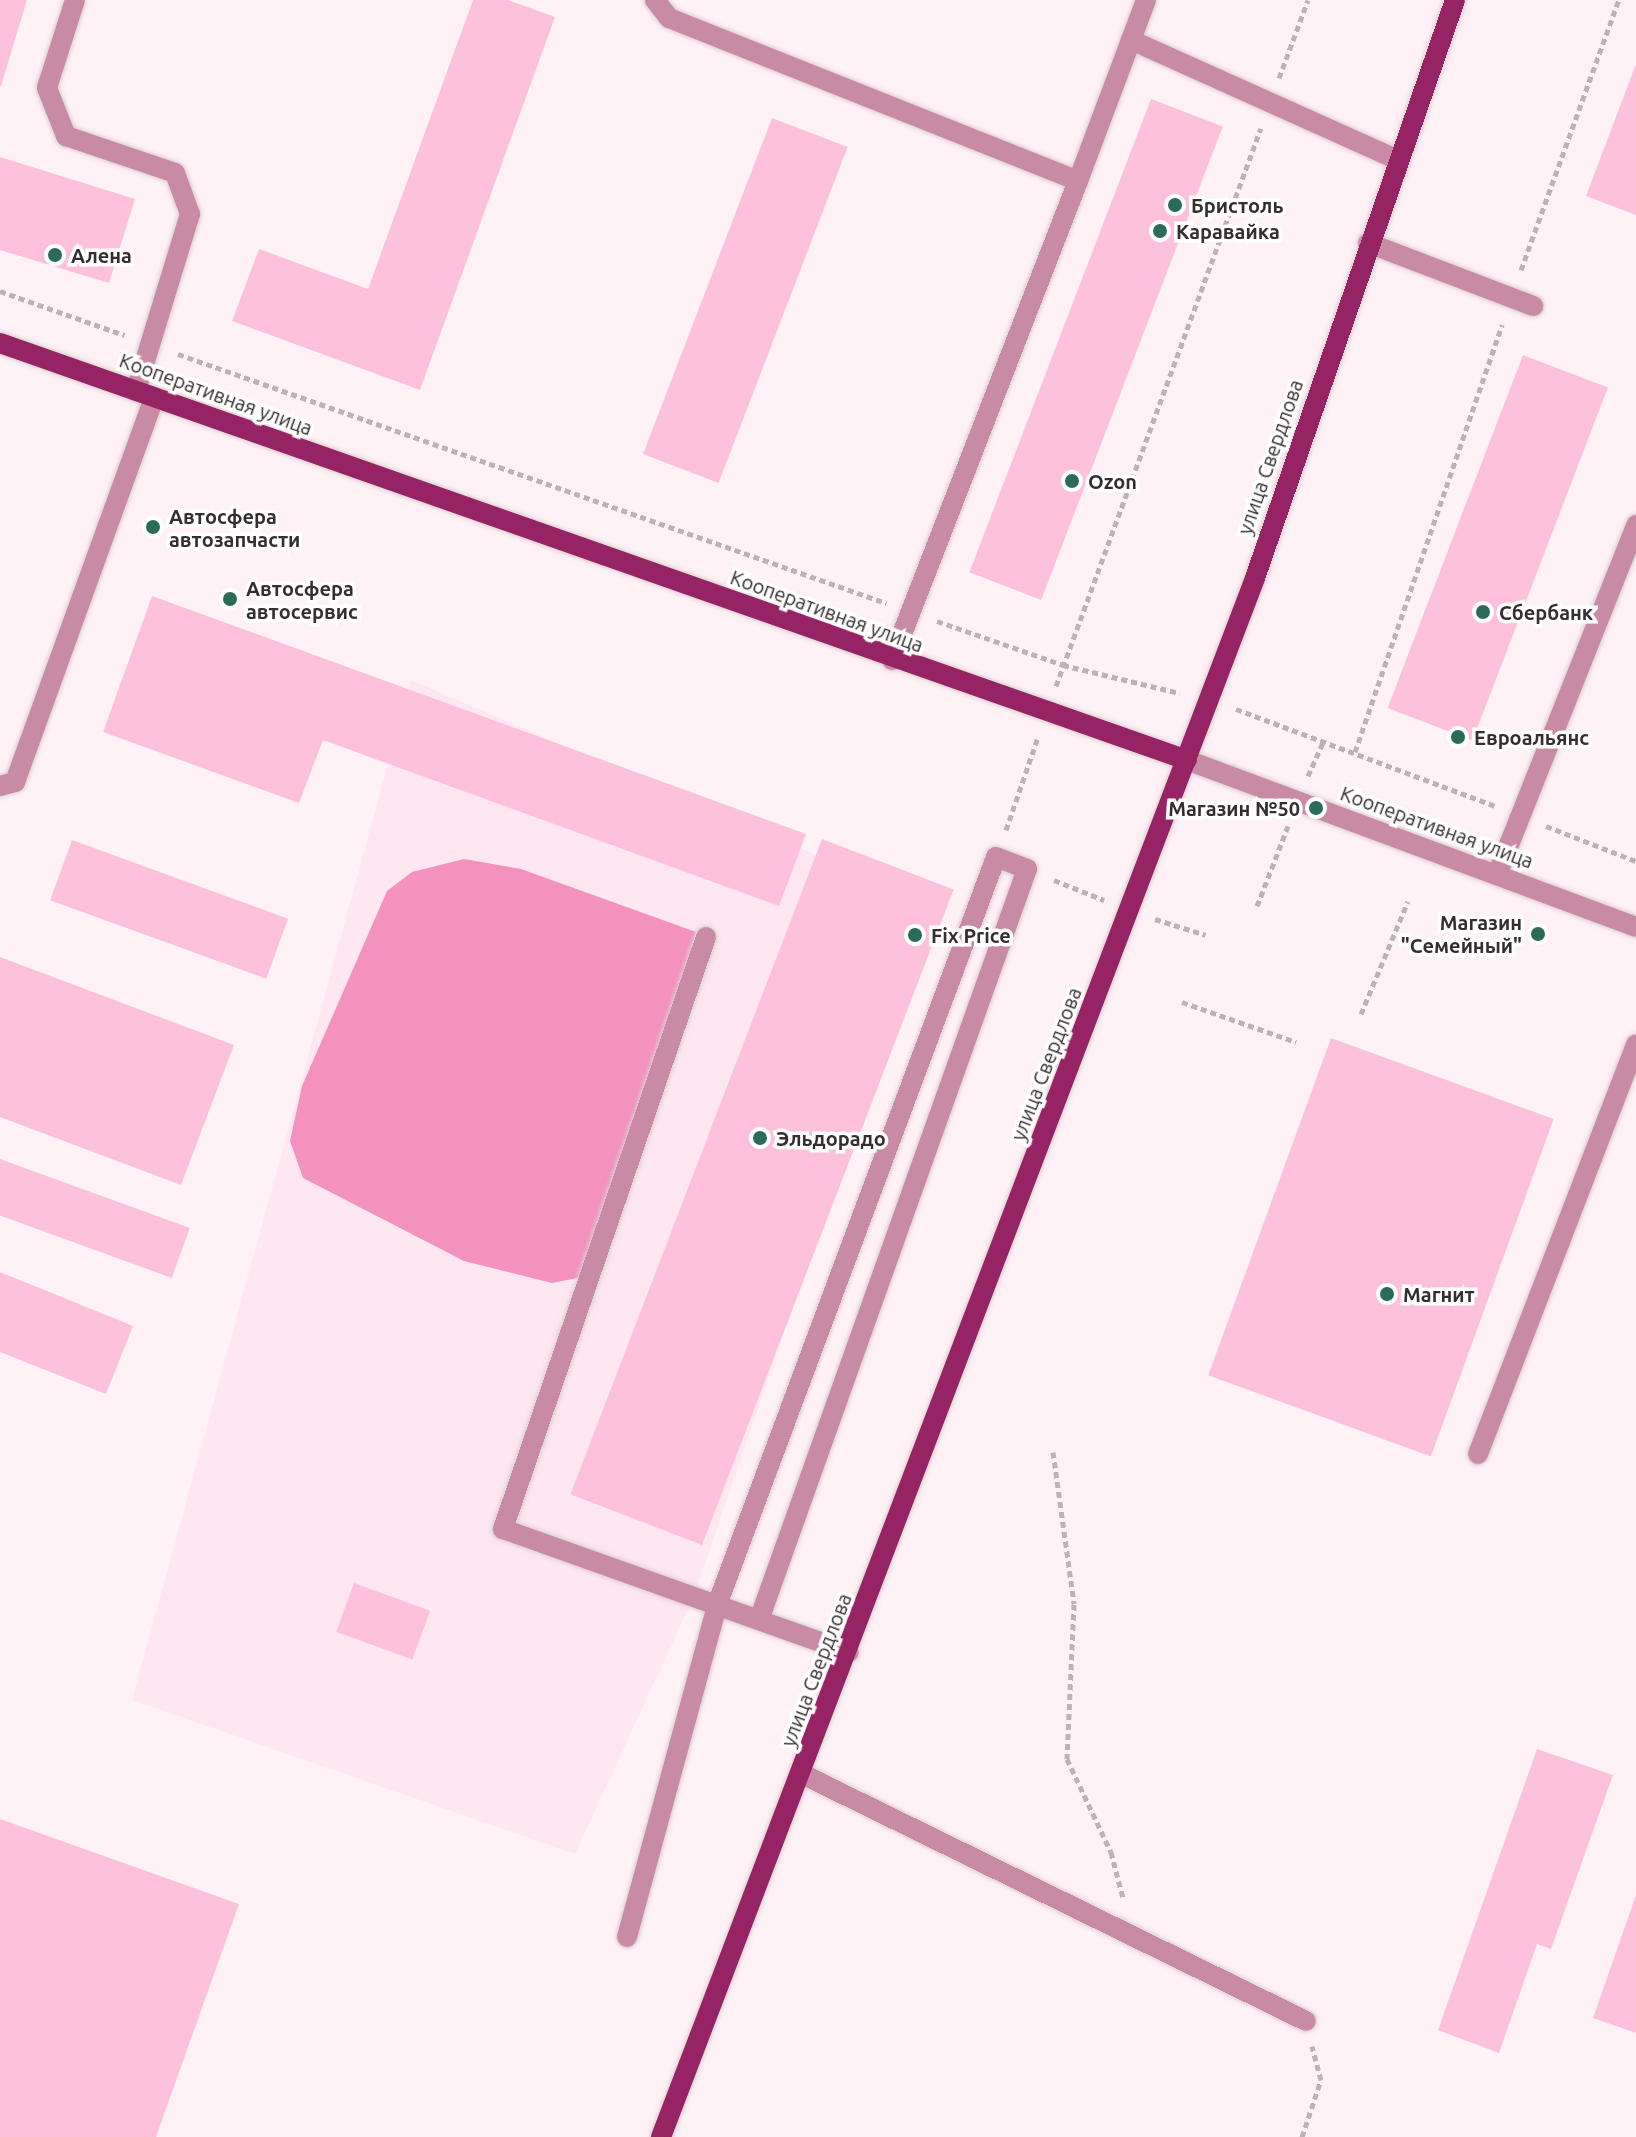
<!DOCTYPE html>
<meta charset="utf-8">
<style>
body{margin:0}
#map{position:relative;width:1636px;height:2137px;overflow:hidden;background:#fff2f7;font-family:Ubuntu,sans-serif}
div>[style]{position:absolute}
.built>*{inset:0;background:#fee7f1}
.forest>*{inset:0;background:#f391bf}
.building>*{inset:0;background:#fec1dc;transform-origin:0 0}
.path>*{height:5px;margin-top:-2.5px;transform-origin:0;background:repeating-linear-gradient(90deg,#bdb2b6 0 6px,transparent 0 10px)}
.roads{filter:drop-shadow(0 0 2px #dbcfd3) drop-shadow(0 0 2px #dbcfd3)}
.minor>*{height:20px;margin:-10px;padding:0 10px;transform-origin:10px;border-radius:10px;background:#c98aa6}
.major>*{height:20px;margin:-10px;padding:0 10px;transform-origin:10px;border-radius:10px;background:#962464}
.dots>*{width:22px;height:22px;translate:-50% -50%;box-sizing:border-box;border:4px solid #fff;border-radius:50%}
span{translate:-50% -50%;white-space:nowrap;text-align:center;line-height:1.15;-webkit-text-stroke:7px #fff;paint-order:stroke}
.poi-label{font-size:20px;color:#352d30;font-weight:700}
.left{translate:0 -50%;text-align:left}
.right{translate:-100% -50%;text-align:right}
.street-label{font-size:20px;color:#352d30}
</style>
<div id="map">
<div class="built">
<i style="clip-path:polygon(411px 680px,930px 904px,694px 1596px,575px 1854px,132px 1700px)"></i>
</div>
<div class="forest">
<i style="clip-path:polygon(464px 859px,521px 869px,696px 932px,614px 1215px,582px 1277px,552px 1283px,464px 1261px,303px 1178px,290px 1141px,302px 1086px,387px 891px,412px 872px)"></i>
</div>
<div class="building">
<i style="clip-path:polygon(0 0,27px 0,1px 86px,0 86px)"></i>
<i style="clip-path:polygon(473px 0,508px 0,555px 17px,420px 390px,232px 321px,259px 249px,368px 289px)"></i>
<i style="clip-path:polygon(1636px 64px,1636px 215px,1586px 196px)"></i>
<i style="left:1151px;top:99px;width:77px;height:507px;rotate:21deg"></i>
<i style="left:772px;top:118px;width:81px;height:360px;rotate:21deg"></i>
<i style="clip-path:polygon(0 157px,135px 199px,109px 283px,0 250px)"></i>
<i style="left:1523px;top:355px;width:91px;height:378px;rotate:21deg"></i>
<i style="clip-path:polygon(152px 596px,806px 834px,779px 906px,323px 740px,299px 803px,103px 732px)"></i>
<i style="left:822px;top:839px;width:141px;height:702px;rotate:21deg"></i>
<i style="left:72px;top:840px;width:230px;height:64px;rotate:20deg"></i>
<i style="clip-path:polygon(0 957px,234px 1045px,181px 1185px,0 1117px)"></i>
<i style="left:1331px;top:1038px;width:237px;height:359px;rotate:20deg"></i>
<i style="left:0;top:1159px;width:202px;height:53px;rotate:20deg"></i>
<i style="clip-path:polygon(0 1272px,133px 1326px,106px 1394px,0 1352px)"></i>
<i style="left:354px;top:1583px;width:81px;height:52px;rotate:20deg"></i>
<i style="clip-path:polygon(1537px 1749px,1613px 1775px,1551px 1949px,1537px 1944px,1499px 2053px,1438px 2030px)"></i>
<i style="clip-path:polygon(0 1819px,239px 1904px,156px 2137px,0 2137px)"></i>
<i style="clip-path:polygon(1636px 1895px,1636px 2033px,1593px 2018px)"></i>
</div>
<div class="path">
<i style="left:1279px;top:78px;width:83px;rotate:-69.6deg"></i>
<i style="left:1521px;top:270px;width:287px;rotate:-70.1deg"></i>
<i style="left:0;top:291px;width:132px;rotate:19.5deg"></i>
<i style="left:178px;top:354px;width:751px;rotate:19.38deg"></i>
<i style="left:937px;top:621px;width:133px;rotate:19.2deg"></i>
<i style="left:1063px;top:665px;width:120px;rotate:13.5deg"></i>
<i style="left:1056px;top:686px;width:594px;rotate:-69.83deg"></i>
<i style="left:1236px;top:709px;width:278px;rotate:20.5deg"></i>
<i style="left:1355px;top:752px;width:452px;rotate:-71deg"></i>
<i style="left:1308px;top:776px;width:39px;rotate:-66deg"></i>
<i style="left:1546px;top:826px;width:97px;rotate:21.3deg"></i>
<i style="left:1006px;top:830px;width:98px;rotate:-71deg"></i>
<i style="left:1054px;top:880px;width:54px;rotate:21.8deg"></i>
<i style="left:1257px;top:906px;width:86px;rotate:-68.8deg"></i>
<i style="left:1155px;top:919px;width:53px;rotate:17.4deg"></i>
<i style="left:1182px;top:1002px;width:121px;rotate:19.3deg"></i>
<i style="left:1361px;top:1014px;width:122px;rotate:-67.4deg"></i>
<i style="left:1053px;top:1452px;width:153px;rotate:82.1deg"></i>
<i style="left:1074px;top:1604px;width:155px;rotate:92.6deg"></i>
<i style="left:1067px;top:1759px;width:103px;rotate:64.7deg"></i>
<i style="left:1111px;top:1852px;width:48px;rotate:75.4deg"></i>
<i style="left:1302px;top:2137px;width:60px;rotate:-71.6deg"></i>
<i style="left:1321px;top:2080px;width:35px;rotate:-105deg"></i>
</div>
<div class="roads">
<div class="minor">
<i style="left:75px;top:0;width:92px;rotate:107.7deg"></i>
<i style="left:47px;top:88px;width:52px;rotate:68.4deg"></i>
<i style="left:66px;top:136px;width:115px;rotate:18.7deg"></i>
<i style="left:175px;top:173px;width:44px;rotate:69.9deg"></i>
<i style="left:190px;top:214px;width:185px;rotate:107deg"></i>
<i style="left:655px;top:0;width:23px;rotate:52deg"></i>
<i style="left:669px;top:18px;width:440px;rotate:21.7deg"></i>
<i style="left:1078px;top:181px;width:151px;rotate:-69.4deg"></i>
<i style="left:1131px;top:40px;width:290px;rotate:24.2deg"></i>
<i style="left:1131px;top:40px;width:43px;rotate:-69.4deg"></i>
<i style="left:1368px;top:243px;width:177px;rotate:20.9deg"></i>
<i style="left:892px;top:660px;width:514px;rotate:-68.78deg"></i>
<i style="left:1187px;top:760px;width:479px;rotate:20.4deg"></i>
<i style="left:0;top:786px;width:16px;rotate:-15deg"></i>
<i style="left:15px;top:782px;width:408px;rotate:-70.1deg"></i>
<i style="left:1497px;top:875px;width:377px;rotate:-68.3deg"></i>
<i style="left:706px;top:937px;width:626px;rotate:108.93deg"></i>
<i style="left:503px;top:1529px;width:367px;rotate:19.6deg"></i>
<i style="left:1478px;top:1454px;width:439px;rotate:-68.9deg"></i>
<i style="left:802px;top:1774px;width:561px;rotate:26.11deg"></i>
<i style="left:627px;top:1937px;width:344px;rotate:-74.8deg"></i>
<i style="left:717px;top:1605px;width:798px;rotate:-69.54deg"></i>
<i style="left:996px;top:857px;width:33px;rotate:21deg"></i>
<i style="left:1027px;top:869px;width:797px;rotate:109.64deg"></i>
</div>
<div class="major">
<i style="left:0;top:343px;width:1258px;rotate:19.36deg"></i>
<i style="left:661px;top:2137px;width:1668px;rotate:-69.14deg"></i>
<i style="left:1255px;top:578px;width:612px;rotate:-70.91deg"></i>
</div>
</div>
<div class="dots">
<i style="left:1175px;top:205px;background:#2c6b58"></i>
<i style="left:1160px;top:231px;background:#2c6b58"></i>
<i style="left:55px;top:255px;background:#2c6b58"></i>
<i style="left:1072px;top:481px;background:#2c6b58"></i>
<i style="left:153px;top:527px;background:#2c6b58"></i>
<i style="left:230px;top:599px;background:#2c6b58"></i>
<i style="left:1483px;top:612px;background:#2c6b58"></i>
<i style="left:1458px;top:737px;background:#2c6b58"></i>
<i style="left:1316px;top:808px;background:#2c6b58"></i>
<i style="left:1538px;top:934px;background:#2c6b58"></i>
<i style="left:915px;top:935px;background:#2c6b58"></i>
<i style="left:760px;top:1138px;background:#2c6b58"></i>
<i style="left:1387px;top:1294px;background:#2c6b58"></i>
</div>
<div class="poi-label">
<span class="left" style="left:1191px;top:205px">Бристоль</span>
<span class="left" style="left:1176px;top:231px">Каравайка</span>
<span class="left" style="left:71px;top:255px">Алена</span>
<span class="left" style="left:1088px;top:481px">Ozon</span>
<span class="left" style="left:169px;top:528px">Автосфера<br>автозапчасти</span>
<span class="left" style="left:246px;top:600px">Автосфера<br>автосервис</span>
<span class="left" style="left:1499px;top:612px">Сбербанк</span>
<span class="left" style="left:1474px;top:737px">Евроальянс</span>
<span class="right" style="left:1300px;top:808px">Магазин №50</span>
<span class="right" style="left:1522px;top:934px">Магазин<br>"Семейный"</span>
<span class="left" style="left:931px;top:935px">Fix Price</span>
<span class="left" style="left:776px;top:1138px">Эльдорадо</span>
<span class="left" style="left:1403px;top:1294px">Магнит</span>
</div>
<div class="street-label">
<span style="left:216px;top:394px;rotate:20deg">Кооперативная улица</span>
<span style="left:1270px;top:457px;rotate:-71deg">улица Свердлова</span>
<span style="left:827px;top:611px;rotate:20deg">Кооперативная улица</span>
<span style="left:1437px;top:827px;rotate:20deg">Кооперативная улица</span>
<span style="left:1046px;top:1064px;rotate:-69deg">улица Свердлова</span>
<span style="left:816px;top:1670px;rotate:-69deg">улица Свердлова</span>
</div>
</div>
